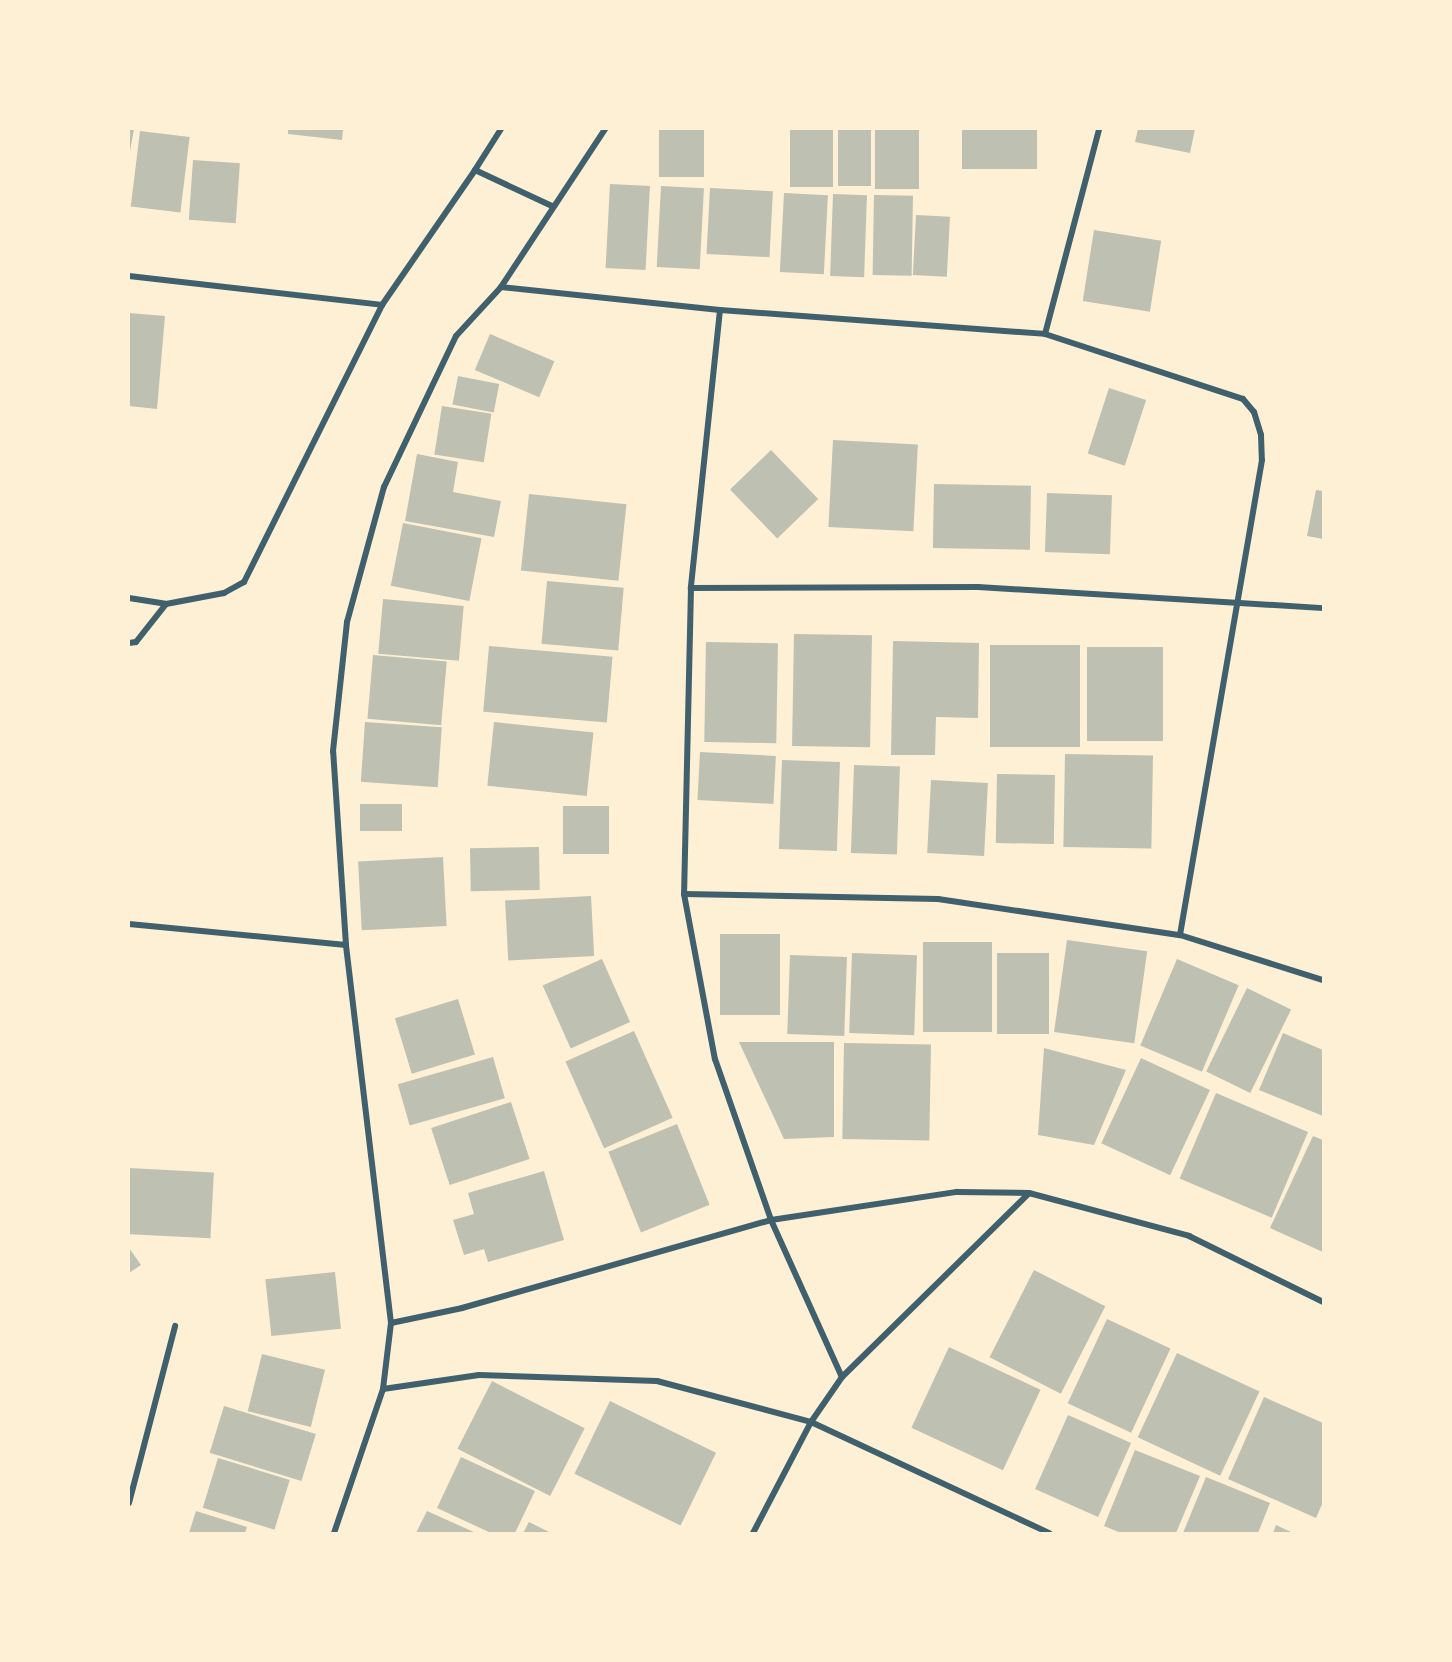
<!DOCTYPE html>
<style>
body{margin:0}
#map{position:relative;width:1452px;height:1662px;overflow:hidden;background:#fdf0d5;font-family:"Archivo Narrow",sans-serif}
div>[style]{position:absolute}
.building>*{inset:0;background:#bec0b2;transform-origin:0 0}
.minor>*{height:6px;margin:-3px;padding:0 3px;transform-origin:3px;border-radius:3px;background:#3f606c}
span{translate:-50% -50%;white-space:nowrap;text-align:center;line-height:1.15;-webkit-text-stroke:6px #fdf0d5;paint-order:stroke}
.frame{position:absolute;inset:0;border:130px solid #fdf0d5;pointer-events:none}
</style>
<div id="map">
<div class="building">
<i style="clip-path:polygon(129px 129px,134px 129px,130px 151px,129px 151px)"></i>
<i style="clip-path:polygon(288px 129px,343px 129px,342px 140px,288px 134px)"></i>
<i style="left:659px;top:129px;width:45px;height:48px"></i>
<i style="left:790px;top:129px;width:43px;height:58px"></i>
<i style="left:838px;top:129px;width:33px;height:57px"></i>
<i style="left:875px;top:129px;width:44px;height:60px"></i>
<i style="left:962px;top:129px;width:75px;height:40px"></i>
<i style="clip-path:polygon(1138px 129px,1195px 129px,1190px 153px,1135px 142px)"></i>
<i style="left:140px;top:131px;width:50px;height:76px;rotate:7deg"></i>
<i style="left:193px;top:160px;width:47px;height:60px;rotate:4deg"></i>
<i style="left:610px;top:184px;width:40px;height:84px;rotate:3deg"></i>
<i style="left:661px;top:186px;width:43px;height:81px;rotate:3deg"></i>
<i style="left:710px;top:188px;width:63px;height:66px;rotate:3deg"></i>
<i style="left:784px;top:193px;width:44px;height:79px;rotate:3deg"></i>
<i style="left:833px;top:194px;width:34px;height:82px;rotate:2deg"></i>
<i style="left:874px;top:195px;width:39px;height:80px;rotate:1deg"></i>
<i style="left:916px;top:215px;width:34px;height:60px;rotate:3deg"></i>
<i style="left:1094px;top:230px;width:68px;height:72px;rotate:9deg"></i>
<i style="clip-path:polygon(129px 313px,165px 316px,157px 409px,129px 406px)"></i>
<i style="left:490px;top:334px;width:70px;height:39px;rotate:23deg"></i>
<i style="left:458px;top:376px;width:42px;height:29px;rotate:11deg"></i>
<i style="left:1109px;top:388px;width:39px;height:69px;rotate:18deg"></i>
<i style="left:442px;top:406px;width:50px;height:49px;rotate:9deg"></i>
<i style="left:833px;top:440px;width:85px;height:87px;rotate:3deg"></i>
<i style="left:771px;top:450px;width:68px;height:57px;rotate:46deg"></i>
<i style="clip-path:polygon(417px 454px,458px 462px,453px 492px,501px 501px,494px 537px,405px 521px)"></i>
<i style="left:934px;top:484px;width:97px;height:64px;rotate:1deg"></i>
<i style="clip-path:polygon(1316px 490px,1323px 491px,1323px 539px,1307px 536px)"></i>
<i style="left:1047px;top:493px;width:65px;height:59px;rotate:2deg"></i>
<i style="left:529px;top:494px;width:98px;height:77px;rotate:6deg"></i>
<i style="left:403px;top:523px;width:80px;height:64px;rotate:11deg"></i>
<i style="left:547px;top:581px;width:77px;height:63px;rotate:5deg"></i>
<i style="left:383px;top:599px;width:81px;height:55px;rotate:5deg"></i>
<i style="left:794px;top:634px;width:78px;height:112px;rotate:1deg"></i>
<i style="clip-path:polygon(893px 641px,979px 643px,978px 718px,936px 717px,935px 755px,891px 755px)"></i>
<i style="left:706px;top:642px;width:72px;height:100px;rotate:1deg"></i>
<i style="left:990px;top:645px;width:90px;height:102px"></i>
<i style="left:489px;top:646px;width:124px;height:66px;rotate:5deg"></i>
<i style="left:1087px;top:647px;width:76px;height:94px"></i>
<i style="left:373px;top:655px;width:74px;height:64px;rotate:5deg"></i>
<i style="left:365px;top:722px;width:77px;height:60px;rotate:4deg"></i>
<i style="left:494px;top:722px;width:100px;height:64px;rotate:6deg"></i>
<i style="left:700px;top:752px;width:76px;height:48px;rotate:3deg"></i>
<i style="left:1065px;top:754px;width:88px;height:93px;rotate:1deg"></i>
<i style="left:782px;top:760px;width:58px;height:89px;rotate:2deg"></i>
<i style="left:854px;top:765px;width:46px;height:88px;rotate:2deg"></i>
<i style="left:997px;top:774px;width:58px;height:69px;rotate:1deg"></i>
<i style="left:931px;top:780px;width:57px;height:73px;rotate:3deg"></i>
<i style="left:360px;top:804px;width:42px;height:27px"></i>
<i style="left:563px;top:806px;width:46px;height:48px"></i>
<i style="left:539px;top:847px;width:43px;height:69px;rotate:89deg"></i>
<i style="left:443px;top:857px;width:69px;height:85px;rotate:87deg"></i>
<i style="left:591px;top:896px;width:60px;height:86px;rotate:87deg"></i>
<i style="left:720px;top:934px;width:60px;height:81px"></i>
<i style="left:1067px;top:940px;width:81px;height:93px;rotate:8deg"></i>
<i style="left:923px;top:942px;width:69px;height:90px"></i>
<i style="left:852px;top:953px;width:65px;height:80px;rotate:2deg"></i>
<i style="left:997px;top:953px;width:52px;height:81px"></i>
<i style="left:790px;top:955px;width:57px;height:79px;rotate:2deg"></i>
<i style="left:602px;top:959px;width:69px;height:65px;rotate:66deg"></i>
<i style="left:1177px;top:959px;width:67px;height:94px;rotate:23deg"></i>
<i style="left:1247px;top:988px;width:49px;height:93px;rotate:26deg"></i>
<i style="left:458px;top:999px;width:58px;height:66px;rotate:73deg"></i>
<i style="left:634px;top:1031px;width:95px;height:75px;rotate:66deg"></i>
<i style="clip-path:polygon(1283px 1033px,1323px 1050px,1323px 1116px,1259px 1090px)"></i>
<i style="clip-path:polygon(739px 1042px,834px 1042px,834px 1137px,784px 1139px)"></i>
<i style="left:844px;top:1043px;width:87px;height:96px;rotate:1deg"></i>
<i style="clip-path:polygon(1044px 1048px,1126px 1070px,1094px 1145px,1038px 1135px)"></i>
<i style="left:493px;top:1057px;width:43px;height:99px;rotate:74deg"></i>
<i style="left:1141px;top:1058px;width:76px;height:94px;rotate:25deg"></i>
<i style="left:1216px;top:1093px;width:100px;height:93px;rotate:23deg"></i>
<i style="left:511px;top:1102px;width:60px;height:84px;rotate:72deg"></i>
<i style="left:677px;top:1124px;width:87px;height:74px;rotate:68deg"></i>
<i style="clip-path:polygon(1313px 1136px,1323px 1140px,1323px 1252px,1270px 1228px)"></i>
<i style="left:129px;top:1168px;width:85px;height:66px;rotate:3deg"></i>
<i style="clip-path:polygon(544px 1171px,564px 1240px,488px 1262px,484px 1249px,464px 1255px,453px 1220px,474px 1214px,468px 1193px)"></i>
<i style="clip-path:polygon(129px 1248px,141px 1265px,129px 1273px)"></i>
<i style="left:1034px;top:1270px;width:80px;height:98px;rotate:27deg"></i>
<i style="left:335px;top:1272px;width:57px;height:70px;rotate:84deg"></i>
<i style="left:1107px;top:1319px;width:70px;height:93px;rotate:25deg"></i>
<i style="left:949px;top:1347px;width:101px;height:89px;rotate:25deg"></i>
<i style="left:1177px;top:1353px;width:91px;height:93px;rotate:25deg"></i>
<i style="left:262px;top:1354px;width:65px;height:59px;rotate:14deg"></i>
<i style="left:492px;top:1381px;width:104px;height:76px;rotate:27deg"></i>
<i style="clip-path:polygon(1264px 1397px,1323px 1423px,1323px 1502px,1316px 1518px,1228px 1479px)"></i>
<i style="left:610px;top:1401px;width:118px;height:81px;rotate:26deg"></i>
<i style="left:224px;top:1406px;width:96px;height:49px;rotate:17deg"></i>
<i style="left:1068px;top:1415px;width:69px;height:81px;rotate:24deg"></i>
<i style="clip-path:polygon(1135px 1450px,1200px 1476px,1176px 1533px,1121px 1533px,1104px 1526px)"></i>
<i style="clip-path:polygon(461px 1457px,535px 1491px,515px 1533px,491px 1533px,437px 1508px)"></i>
<i style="left:218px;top:1458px;width:75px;height:52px;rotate:17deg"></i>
<i style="clip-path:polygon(1206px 1477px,1270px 1503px,1258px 1533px,1183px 1533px)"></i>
<i style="clip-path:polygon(196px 1511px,247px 1527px,245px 1533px,189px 1533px)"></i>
<i style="clip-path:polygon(427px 1511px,476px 1533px,416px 1533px)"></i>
<i style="clip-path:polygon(529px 1522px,551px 1533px,523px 1533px)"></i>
<i style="clip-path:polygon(1276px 1525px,1293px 1533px,1273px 1533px)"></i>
</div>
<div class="minor">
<i style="left:501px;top:129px;width:49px;rotate:122.4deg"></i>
<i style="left:475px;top:170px;width:85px;rotate:25.1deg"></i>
<i style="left:129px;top:276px;width:255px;rotate:6.5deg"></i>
<i style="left:501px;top:287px;width:220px;rotate:6deg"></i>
<i style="left:720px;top:310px;width:326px;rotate:4.2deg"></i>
<i style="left:1045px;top:334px;width:208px;rotate:18.2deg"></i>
<i style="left:1243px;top:399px;width:17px;rotate:50deg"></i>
<i style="left:1254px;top:412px;width:24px;rotate:73deg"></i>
<i style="left:1261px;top:435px;width:25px;rotate:88deg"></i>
<i style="left:1262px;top:460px;width:482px;rotate:99.8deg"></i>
<i style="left:720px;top:310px;width:280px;rotate:96deg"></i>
<i style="left:691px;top:588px;width:306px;rotate:91.3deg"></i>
<i style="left:684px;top:894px;width:168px;rotate:79.4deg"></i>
<i style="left:715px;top:1059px;width:170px;rotate:70.8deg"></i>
<i style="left:771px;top:1220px;width:172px;rotate:65.7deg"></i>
<i style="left:1045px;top:334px;width:212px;rotate:-75.2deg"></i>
<i style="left:691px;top:588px;width:287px;rotate:-0.2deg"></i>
<i style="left:978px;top:587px;width:346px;rotate:3.5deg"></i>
<i style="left:129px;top:598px;width:37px;rotate:9deg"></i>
<i style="left:166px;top:604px;width:59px;rotate:-10.7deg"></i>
<i style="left:224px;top:593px;width:23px;rotate:-29deg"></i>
<i style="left:244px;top:582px;width:309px;rotate:-63.5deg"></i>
<i style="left:382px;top:305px;width:164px;rotate:-55.4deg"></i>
<i style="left:129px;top:643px;width:7px;rotate:-8deg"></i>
<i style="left:136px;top:642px;width:48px;rotate:-51.7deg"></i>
<i style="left:684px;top:894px;width:254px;rotate:1.1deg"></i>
<i style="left:938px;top:899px;width:245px;rotate:8.5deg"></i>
<i style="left:1180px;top:935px;width:150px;rotate:17.5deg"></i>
<i style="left:129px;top:924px;width:218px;rotate:5.5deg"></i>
<i style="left:391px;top:1323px;width:73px;rotate:-11.9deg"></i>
<i style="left:462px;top:1308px;width:321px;rotate:-15.9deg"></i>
<i style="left:771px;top:1220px;width:188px;rotate:-8.6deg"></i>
<i style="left:957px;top:1192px;width:72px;rotate:0.8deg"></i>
<i style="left:1029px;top:1193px;width:166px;rotate:15deg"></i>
<i style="left:1189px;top:1236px;width:149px;rotate:26.2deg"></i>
<i style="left:383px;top:1389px;width:97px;rotate:-8.3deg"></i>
<i style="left:479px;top:1375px;width:178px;rotate:1.9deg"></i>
<i style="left:657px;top:1381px;width:159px;rotate:14.9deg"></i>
<i style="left:811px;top:1422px;width:263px;rotate:25deg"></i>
<i style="left:129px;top:1503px;width:183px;rotate:-75.4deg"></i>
<i style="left:334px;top:1533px;width:152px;rotate:-71.2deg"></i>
<i style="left:383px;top:1389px;width:66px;rotate:-83.1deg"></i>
<i style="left:391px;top:1323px;width:381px;rotate:-96.8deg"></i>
<i style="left:346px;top:945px;width:194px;rotate:-93.8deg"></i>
<i style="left:333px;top:751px;width:130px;rotate:-83.8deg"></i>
<i style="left:347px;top:622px;width:140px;rotate:-74.7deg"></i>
<i style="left:384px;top:487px;width:167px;rotate:-64.5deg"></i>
<i style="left:456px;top:336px;width:67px;rotate:-47.4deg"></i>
<i style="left:501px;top:287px;width:189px;rotate:-56.6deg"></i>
<i style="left:753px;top:1533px;width:125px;rotate:-62.4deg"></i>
<i style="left:811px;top:1422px;width:55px;rotate:-55.4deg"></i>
<i style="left:842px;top:1377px;width:262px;rotate:-44.5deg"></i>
</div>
<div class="frame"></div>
</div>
